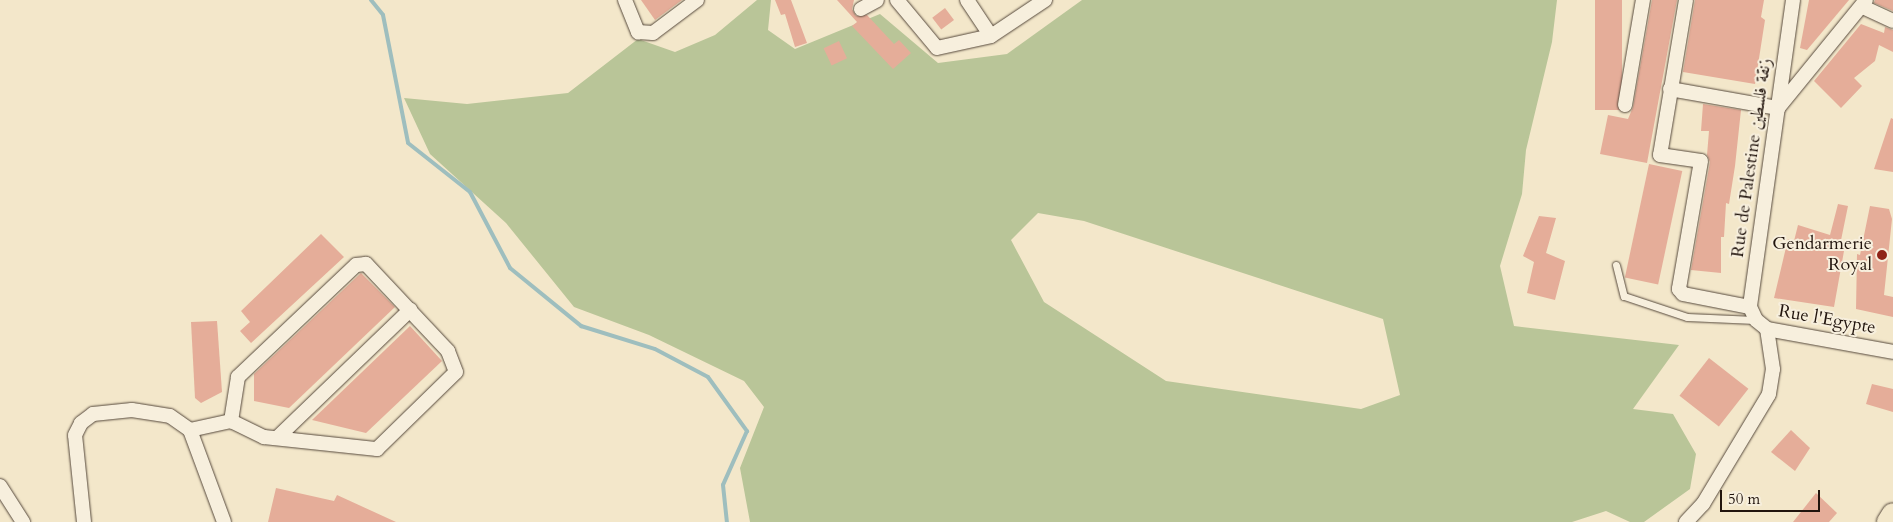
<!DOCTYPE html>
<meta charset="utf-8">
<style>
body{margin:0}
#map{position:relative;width:1893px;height:522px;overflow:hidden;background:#f3e7ca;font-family:Cardo,Amiri,serif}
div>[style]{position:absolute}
.green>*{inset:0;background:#b9c598}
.stream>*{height:4px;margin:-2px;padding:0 2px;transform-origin:2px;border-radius:2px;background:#9ebebe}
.building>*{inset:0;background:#e5ad99;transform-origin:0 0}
.roads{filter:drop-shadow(0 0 1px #56493c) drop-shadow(0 0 1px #56493c)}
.lane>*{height:7px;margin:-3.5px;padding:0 3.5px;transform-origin:3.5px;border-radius:3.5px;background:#f7efdd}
.street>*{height:14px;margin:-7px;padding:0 7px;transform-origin:7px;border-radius:7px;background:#f7efdd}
.primary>*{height:22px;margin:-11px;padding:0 11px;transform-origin:11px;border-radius:11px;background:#f3e7ca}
.dots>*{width:14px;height:14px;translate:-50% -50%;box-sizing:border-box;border:2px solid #f7efdd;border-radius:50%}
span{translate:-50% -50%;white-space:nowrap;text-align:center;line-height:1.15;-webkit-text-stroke:4px #f7efdd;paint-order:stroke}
.street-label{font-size:18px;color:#21140d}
.poi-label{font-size:18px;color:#21140d}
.right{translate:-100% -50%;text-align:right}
.scale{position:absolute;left:1720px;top:490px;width:100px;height:22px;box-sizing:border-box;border:2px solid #21140d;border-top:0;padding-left:6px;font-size:15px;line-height:18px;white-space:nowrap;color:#21140d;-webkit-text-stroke:4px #f7efdd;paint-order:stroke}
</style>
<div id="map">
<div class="green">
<i style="clip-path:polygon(evenodd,757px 0,771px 0,768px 30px,795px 49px,880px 14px,938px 63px,1007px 54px,1082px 0,1557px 0,1552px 42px,1526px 150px,1522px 194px,1500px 266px,1514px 326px,1679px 345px,1633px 409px,1673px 414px,1696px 454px,1690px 489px,1644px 522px,1630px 522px,1606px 511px,1572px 522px,750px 522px,740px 468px,764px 407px,744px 381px,649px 335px,574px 307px,506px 223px,430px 154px,404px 98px,467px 104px,568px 93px,638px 39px,675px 52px,715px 35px,757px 0,1038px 213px,1084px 221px,1383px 319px,1400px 395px,1361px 409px,1166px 381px,1044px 302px,1011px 240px,1038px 213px)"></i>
</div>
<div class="stream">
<i style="left:371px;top:0;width:19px;rotate:51deg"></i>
<i style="left:383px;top:15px;width:130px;rotate:78.9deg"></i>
<i style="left:408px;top:143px;width:79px;rotate:38.3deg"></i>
<i style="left:470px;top:192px;width:86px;rotate:62.2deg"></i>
<i style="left:510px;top:268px;width:92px;rotate:39.2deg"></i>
<i style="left:581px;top:326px;width:77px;rotate:17.3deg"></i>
<i style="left:655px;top:349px;width:60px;rotate:27.8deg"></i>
<i style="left:708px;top:377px;width:67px;rotate:54.2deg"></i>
<i style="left:747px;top:431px;width:59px;rotate:114deg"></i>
<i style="left:723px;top:485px;width:37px;rotate:84deg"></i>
</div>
<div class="building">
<i style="clip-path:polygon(641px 0,682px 0,655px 20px)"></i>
<i style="clip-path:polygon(775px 0,791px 0,807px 43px,795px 47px,785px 14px,781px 15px)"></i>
<i style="clip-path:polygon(837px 0,854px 0,852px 9px,856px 16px,867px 15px,894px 44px,899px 40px,911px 53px,893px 69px,852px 26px,857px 22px)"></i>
<i style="left:1595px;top:0;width:27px;height:110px"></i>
<i style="clip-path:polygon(1652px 0,1677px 0,1647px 163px,1600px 154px,1608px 115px,1628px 119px,1633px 107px)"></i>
<i style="clip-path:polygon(1695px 0,1764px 0,1761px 17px,1765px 20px,1755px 84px,1683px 72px)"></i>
<i style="clip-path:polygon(1809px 0,1849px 0,1807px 50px,1800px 48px)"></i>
<i style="clip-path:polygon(1875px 0,1893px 0,1893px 11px,1874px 3px)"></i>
<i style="left:945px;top:8px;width:15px;height:16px;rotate:53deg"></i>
<i style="clip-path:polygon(1861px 24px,1884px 33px,1885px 27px,1893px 30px,1893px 52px,1879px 45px,1875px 61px,1854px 78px,1862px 86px,1841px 108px,1814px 81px)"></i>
<i style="left:839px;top:41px;width:19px;height:17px;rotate:65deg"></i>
<i style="clip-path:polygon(1703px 104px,1741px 110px,1735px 166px,1729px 204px,1726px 203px,1724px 237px,1721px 237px,1721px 273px,1691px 270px,1710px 162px,1707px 155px,1709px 131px,1701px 131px)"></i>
<i style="clip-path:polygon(1891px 118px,1893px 119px,1893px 172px,1874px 169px)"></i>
<i style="left:1649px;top:164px;width:34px;height:116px;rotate:12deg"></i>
<i style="clip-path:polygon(1838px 204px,1848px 206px,1839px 250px,1844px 251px,1834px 307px,1774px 298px,1788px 239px,1794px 241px,1798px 225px,1830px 235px)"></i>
<i style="clip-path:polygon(1870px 206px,1889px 209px,1892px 219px,1884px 295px,1893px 297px,1893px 317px,1856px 309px,1857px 254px,1860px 255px)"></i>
<i style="clip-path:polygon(1539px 216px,1556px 218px,1546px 253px,1565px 261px,1555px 300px,1527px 293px,1534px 262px,1523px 256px)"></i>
<i style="clip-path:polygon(321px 234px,344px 257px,251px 343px,240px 331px,250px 322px,241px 311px)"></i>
<i style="clip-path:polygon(361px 273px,395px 307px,289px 408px,254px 401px,254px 374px)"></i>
<i style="clip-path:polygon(217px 321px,222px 392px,201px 403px,195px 398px,191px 322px)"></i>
<i style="clip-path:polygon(410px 326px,442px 361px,366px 433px,312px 420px)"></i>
<i style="left:1709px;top:358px;width:50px;height:48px;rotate:38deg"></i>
<i style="clip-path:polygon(1872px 384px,1893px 389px,1893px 412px,1866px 404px)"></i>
<i style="clip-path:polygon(1791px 430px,1810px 448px,1795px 471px,1771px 452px)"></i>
<i style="clip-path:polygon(276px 488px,334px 501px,337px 495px,396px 522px,268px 522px)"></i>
<i style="clip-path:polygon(1816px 493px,1837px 513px,1829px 522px,1793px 522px)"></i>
</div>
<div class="roads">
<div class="lane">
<i style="left:1616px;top:265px;width:32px;rotate:76deg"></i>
<i style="left:1624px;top:296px;width:66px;rotate:18.4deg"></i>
<i style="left:1687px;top:317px;width:68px;rotate:2.5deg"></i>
</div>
<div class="street">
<i style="left:625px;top:0;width:35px;rotate:68deg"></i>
<i style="left:638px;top:32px;width:15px;rotate:4deg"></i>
<i style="left:653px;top:33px;width:55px;rotate:-36.9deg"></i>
<i style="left:897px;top:0;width:62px;rotate:50.2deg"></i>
<i style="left:937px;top:48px;width:55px;rotate:-12.5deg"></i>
<i style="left:967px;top:0;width:43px;rotate:56.3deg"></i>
<i style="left:991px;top:36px;width:65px;rotate:-33.7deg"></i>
<i style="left:1686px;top:0;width:157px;rotate:99.5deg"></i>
<i style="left:1660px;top:155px;width:41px;rotate:8.3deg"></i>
<i style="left:1701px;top:161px;width:130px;rotate:99.8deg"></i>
<i style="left:1679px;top:289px;width:6px;rotate:51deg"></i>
<i style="left:1683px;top:294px;width:68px;rotate:11deg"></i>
<i style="left:1793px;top:0;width:310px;rotate:98deg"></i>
<i style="left:1750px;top:307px;width:14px;rotate:65deg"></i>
<i style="left:1756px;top:320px;width:14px;rotate:39deg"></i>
<i style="left:1767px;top:329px;width:128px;rotate:10.3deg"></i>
<i style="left:1863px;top:7px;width:33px;rotate:25deg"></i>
<i style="left:861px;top:9px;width:18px;rotate:-29deg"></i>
<i style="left:1670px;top:89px;width:110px;rotate:10deg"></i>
<i style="left:1778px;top:108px;width:139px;rotate:-50.8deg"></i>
<i style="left:1625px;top:105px;width:107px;rotate:-80.3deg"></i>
<i style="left:190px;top:430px;width:42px;rotate:-12.4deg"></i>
<i style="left:231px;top:421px;width:37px;rotate:26deg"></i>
<i style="left:264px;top:437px;width:114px;rotate:6.1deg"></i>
<i style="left:377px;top:449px;width:110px;rotate:-44.3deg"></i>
<i style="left:456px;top:372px;width:22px;rotate:-111deg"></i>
<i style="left:448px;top:351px;width:120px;rotate:-133.3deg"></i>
<i style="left:366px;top:264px;width:10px;rotate:174deg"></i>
<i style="left:356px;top:265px;width:163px;rotate:136.5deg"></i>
<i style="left:238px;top:377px;width:45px;rotate:99deg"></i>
<i style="left:277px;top:438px;width:185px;rotate:-43.9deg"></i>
<i style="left:0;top:486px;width:43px;rotate:57.4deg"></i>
<i style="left:84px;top:522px;width:87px;rotate:-95.9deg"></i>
<i style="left:75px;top:435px;width:13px;rotate:-63deg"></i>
<i style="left:81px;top:423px;width:15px;rotate:-37deg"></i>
<i style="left:93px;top:414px;width:39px;rotate:-6deg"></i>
<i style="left:132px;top:410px;width:38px;rotate:9deg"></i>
<i style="left:170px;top:416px;width:24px;rotate:35deg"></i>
<i style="left:190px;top:430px;width:98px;rotate:69.7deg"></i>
<i style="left:1686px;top:522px;width:25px;rotate:-47deg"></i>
<i style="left:1703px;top:504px;width:128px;rotate:-59deg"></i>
<i style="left:1769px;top:394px;width:25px;rotate:-81deg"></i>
<i style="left:1773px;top:369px;width:40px;rotate:-98.5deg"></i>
</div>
<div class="primary">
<i style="left:1888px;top:522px;width:9px;rotate:-58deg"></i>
</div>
</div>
<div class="dots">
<i style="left:1882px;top:255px;background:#8f2418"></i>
</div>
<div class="street-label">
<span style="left:1752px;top:158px;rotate:-82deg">Rue de Palestine زنقة فلسطين</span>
<span style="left:1827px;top:320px;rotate:10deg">Rue l'Egypte</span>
</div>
<div class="poi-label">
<span class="right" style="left:1872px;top:255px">Gendarmerie<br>Royal</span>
</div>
<div class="scale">50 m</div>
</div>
